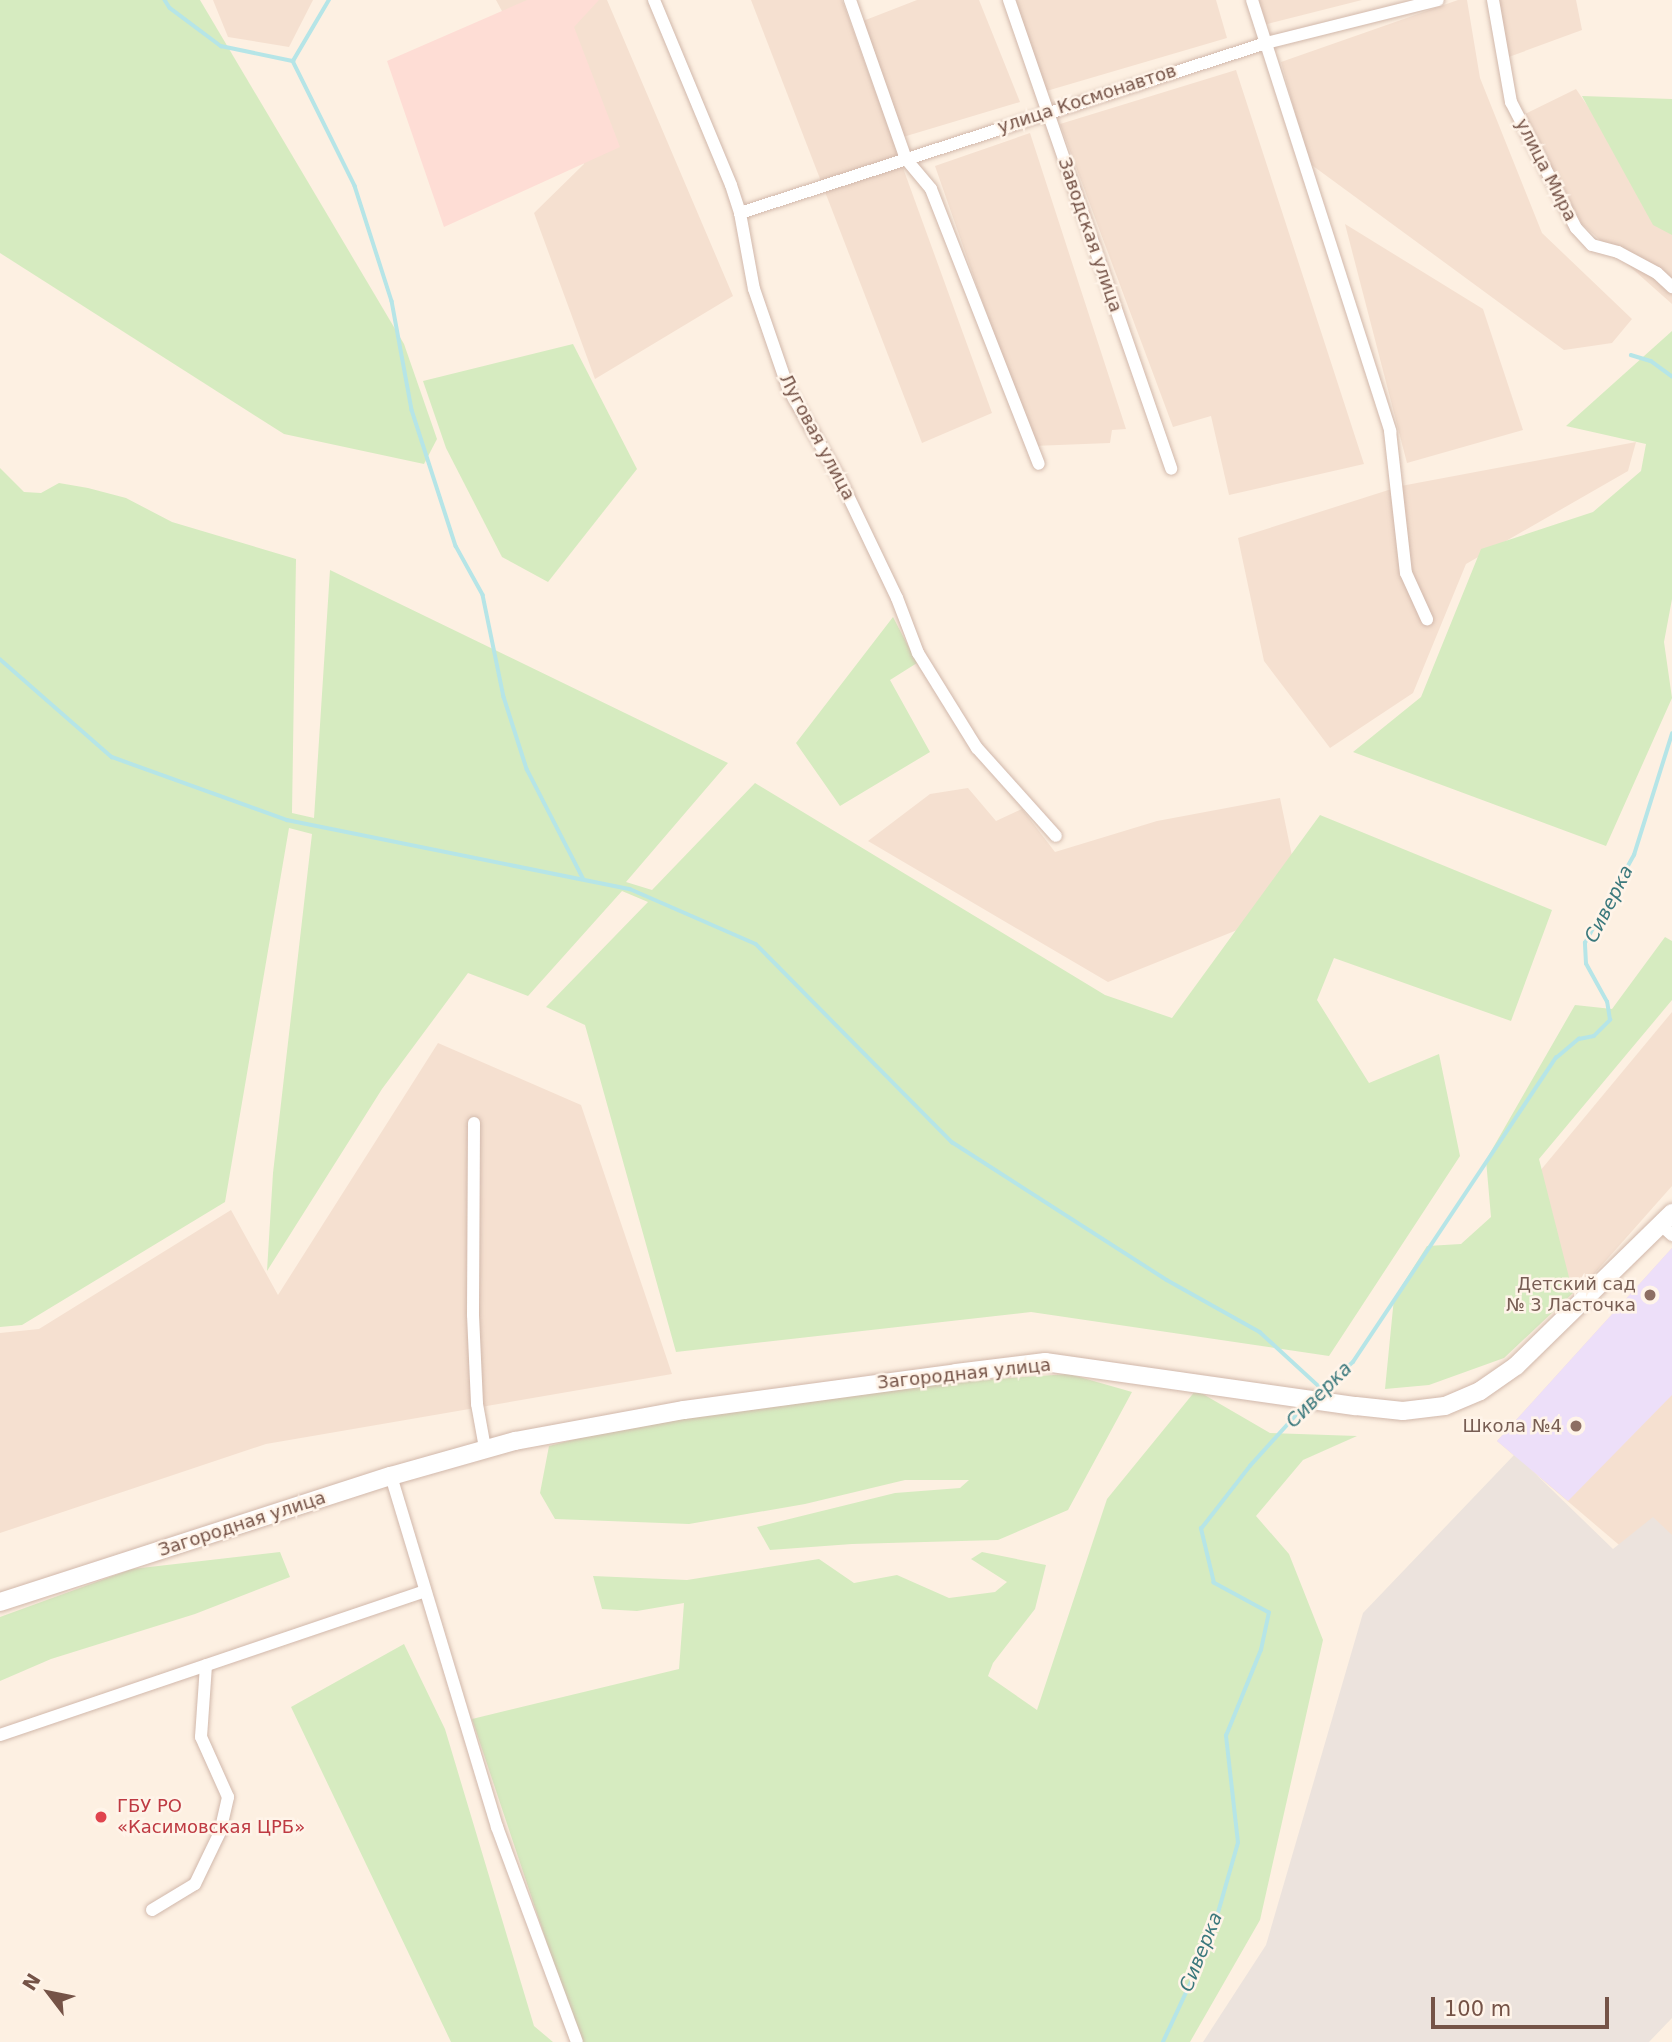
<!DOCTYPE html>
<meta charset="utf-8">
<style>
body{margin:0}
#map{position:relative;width:1672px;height:2042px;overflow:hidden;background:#fdf0e2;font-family:"DejaVu Sans",sans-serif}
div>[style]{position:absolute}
.residential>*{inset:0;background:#f5e0d0}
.commercial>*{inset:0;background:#feddd5}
.industrial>*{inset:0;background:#ece3dd}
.education>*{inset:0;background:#eddff9}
.green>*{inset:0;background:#d6ebc0}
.stream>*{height:3.5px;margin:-1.75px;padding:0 1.75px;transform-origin:1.75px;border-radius:1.75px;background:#b6e5e7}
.roads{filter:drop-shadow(0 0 2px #d1b8ab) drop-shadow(0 0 2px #d1b8ab)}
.street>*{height:12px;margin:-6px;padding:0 6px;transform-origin:6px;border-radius:6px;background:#fff}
.secondary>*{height:18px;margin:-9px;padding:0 9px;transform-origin:9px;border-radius:9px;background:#fff}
.dots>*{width:19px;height:19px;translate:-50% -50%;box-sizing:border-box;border:4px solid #fff4e9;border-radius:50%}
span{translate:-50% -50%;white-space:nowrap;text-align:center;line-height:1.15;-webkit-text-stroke:5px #fff4e9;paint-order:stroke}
.street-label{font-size:18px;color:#755347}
.education-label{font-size:18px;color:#785e54}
.right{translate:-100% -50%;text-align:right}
.health-label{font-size:18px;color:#be3a42}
.left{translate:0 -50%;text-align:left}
.water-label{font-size:19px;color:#3a787c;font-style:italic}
.north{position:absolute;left:14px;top:1958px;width:70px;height:70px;-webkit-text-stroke:5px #fff4e9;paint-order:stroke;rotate:302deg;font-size:19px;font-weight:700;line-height:28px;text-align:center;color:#755347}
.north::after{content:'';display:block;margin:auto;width:24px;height:32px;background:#755347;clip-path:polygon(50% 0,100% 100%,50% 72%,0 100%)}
.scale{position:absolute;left:1431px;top:1997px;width:178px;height:32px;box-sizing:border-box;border:4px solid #755347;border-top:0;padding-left:9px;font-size:21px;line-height:24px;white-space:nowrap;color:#755347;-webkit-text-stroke:5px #fff4e9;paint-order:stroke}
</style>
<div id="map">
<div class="residential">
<i style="clip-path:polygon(213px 0,313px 0,289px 47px,228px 37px)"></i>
<i style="clip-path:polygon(496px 0,607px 0,733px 296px,595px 379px,534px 213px,584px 164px)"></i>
<i style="clip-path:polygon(751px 0,842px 0,992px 413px,922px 443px)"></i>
<i style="clip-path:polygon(917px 0,979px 0,1020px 102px,903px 137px,863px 21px)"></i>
<i style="clip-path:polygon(1016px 0,1216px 0,1227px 38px,1043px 92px)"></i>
<i style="clip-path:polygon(1255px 0,1362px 0,1263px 25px)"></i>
<i style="clip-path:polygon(1458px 0,1467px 0,1480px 78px,1542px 233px,1632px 319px,1612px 343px,1564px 350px,1309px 163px,1281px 62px)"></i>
<i style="clip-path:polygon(1493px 0,1576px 0,1582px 30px,1506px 58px)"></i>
<i style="clip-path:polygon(1236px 70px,1364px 464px,1229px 495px,1211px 416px,1173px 427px,1060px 124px)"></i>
<i style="clip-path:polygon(1576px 89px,1634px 174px,1672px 213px,1672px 304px,1582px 224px,1523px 115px)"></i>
<i style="clip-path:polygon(1030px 133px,1126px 429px,1112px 430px,1110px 443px,1033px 446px,935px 166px)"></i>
<i style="clip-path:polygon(1345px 224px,1483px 309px,1523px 430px,1407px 463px)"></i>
<i style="clip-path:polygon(1636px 442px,1628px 471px,1466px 564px,1413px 693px,1330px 748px,1264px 661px,1238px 538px,1401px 486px)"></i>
<i style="clip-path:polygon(968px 788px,996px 821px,1022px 809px,1055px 852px,1157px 821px,1280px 798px,1302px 904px,1108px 982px,868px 841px,930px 794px)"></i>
<i style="clip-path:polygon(1672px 1012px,1672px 1186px,1579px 1291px,1505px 1213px)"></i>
<i style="clip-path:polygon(438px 1043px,581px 1105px,672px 1374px,266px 1444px,0 1533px,0 1333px,39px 1329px,231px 1210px,278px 1295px)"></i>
<i style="clip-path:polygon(1672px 1248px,1672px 1590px,1497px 1441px)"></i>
</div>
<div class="commercial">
<i style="clip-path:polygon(527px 0,599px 0,574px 27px,620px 147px,444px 227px,387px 61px)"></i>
</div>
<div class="industrial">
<i style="clip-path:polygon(1515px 1454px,1613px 1549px,1653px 1517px,1672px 1535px,1672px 2018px,1649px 2042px,1203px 2042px,1266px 1945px,1363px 1613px)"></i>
</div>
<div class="education">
<i style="clip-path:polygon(1672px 1248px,1672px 1395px,1568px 1501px,1497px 1441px)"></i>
</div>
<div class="green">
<i style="clip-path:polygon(0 0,200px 0,404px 344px,437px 439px,424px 464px,284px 434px,0 253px)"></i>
<i style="clip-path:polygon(1582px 96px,1672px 99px,1672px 235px,1653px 225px)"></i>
<i style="clip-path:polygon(1672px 331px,1672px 599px,1664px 642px,1672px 698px,1606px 846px,1353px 752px,1421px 697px,1481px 549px,1593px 512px,1641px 471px,1646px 444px,1566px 426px)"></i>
<i style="clip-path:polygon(573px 344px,637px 469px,548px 582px,502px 557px,446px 448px,423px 381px)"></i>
<i style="clip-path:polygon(0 468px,24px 492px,41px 493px,59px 483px,88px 488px,126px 498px,172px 522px,296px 559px,292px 813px,314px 818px,330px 570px,728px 763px,626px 882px,652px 890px,755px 783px,1105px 995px,1172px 1018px,1320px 815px,1552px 910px,1511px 1021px,1334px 958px,1317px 1000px,1369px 1083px,1439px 1054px,1460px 1156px,1329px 1356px,1031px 1312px,676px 1352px,585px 1025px,546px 1007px,648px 902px,622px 891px,528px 996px,468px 973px,382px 1089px,267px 1271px,273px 1173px,312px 834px,289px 828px,225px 1202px,22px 1325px,0 1327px)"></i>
<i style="clip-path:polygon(893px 617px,917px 663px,890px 680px,930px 752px,840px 806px,796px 743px)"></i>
<i style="clip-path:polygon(1665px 937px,1672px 941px,1672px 1000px,1539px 1159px,1573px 1293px,1504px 1358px,1429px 1385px,1385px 1389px,1394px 1298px,1427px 1246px,1461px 1244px,1491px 1217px,1486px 1160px,1575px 1005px,1612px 1009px)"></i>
<i style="clip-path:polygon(1069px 1374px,1132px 1392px,1068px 1510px,998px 1540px,852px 1544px,770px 1550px,757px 1527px,895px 1493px,960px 1488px,969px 1480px,905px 1480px,805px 1504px,689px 1524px,555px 1519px,540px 1493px,549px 1446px,584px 1437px,696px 1416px,920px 1384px)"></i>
<i style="clip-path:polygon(1196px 1390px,1270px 1433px,1357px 1436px,1303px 1460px,1256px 1516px,1289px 1554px,1323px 1640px,1260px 1920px,1190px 2042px,580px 2042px,472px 1719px,679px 1669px,684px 1603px,637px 1611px,602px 1609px,593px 1576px,687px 1580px,819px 1559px,854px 1583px,897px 1575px,949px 1598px,995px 1592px,1007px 1582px,971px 1559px,982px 1552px,1046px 1565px,1035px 1609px,993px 1663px,988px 1676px,1037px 1710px,1107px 1499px)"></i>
<i style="clip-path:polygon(280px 1552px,290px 1577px,195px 1614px,51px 1659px,0 1681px,0 1617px,132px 1569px)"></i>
<i style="clip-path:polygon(404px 1644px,445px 1729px,534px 2026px,553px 2042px,451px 2042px,291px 1707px)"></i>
</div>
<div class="stream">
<i style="left:165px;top:0;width:9px;rotate:58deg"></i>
<i style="left:170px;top:8px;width:64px;rotate:36.7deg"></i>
<i style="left:221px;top:46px;width:74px;rotate:11.8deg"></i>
<i style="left:293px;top:61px;width:140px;rotate:63.6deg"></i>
<i style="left:355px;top:186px;width:121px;rotate:72.2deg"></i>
<i style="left:392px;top:301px;width:111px;rotate:79.6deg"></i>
<i style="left:412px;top:410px;width:143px;rotate:72.1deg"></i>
<i style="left:456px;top:546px;width:56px;rotate:61.1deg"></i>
<i style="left:483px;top:595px;width:104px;rotate:78.4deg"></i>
<i style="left:504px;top:697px;width:76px;rotate:72.3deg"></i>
<i style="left:527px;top:769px;width:123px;rotate:62.8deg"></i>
<i style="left:293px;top:61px;width:71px;rotate:-59.5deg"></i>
<i style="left:1631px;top:355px;width:21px;rotate:17deg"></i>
<i style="left:1651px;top:361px;width:26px;rotate:36deg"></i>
<i style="left:0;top:659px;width:149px;rotate:41.2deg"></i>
<i style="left:112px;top:757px;width:186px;rotate:19.8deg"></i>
<i style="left:287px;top:820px;width:350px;rotate:11.4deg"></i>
<i style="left:630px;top:889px;width:137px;rotate:23.6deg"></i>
<i style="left:756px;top:944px;width:279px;rotate:45.3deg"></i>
<i style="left:952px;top:1142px;width:255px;rotate:32.7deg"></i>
<i style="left:1167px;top:1280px;width:107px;rotate:29.2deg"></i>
<i style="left:1260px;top:1332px;width:84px;rotate:42.6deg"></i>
<i style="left:1322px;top:1389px;width:41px;rotate:-41.1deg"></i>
<i style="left:1353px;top:1362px;width:366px;rotate:-56.3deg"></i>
<i style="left:1556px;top:1058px;width:30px;rotate:-40deg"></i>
<i style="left:1579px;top:1039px;width:15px;rotate:-11deg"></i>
<i style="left:1594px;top:1036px;width:23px;rotate:-45deg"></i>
<i style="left:1610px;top:1020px;width:18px;rotate:-99deg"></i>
<i style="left:1607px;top:1002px;width:43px;rotate:-118.9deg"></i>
<i style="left:1586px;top:964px;width:21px;rotate:-93deg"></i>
<i style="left:1585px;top:943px;width:101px;rotate:-60.9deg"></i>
<i style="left:1634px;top:855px;width:127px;rotate:-72.6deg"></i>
<i style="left:1163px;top:2042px;width:111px;rotate:-65deg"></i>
<i style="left:1210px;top:1941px;width:102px;rotate:-74.1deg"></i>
<i style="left:1238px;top:1843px;width:108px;rotate:-96.4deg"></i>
<i style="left:1226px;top:1736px;width:93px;rotate:-67.9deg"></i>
<i style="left:1261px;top:1650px;width:38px;rotate:-78deg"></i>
<i style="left:1269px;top:1613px;width:63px;rotate:-151.4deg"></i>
<i style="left:1214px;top:1583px;width:56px;rotate:-103.5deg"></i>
<i style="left:1201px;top:1529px;width:80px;rotate:-52.1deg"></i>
<i style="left:1250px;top:1466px;width:84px;rotate:-47.9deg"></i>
</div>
<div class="roads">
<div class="street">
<i style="left:654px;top:0;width:200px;rotate:67.4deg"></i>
<i style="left:731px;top:185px;width:29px;rotate:72deg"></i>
<i style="left:740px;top:213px;width:77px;rotate:79.6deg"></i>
<i style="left:754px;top:289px;width:105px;rotate:71deg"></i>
<i style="left:788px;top:388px;width:105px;rotate:60.3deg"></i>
<i style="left:840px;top:479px;width:132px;rotate:64.4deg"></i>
<i style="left:897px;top:598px;width:59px;rotate:69.1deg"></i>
<i style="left:918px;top:653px;width:112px;rotate:58.2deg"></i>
<i style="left:977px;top:748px;width:118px;rotate:48.1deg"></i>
<i style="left:850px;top:0;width:169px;rotate:70.6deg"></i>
<i style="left:906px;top:159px;width:39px;rotate:50deg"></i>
<i style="left:931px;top:189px;width:295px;rotate:68.6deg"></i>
<i style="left:1009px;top:0;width:496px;rotate:70.9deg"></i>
<i style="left:1252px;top:0;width:453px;rotate:72.2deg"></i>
<i style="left:1390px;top:431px;width:143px;rotate:83.6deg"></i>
<i style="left:1406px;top:573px;width:51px;rotate:65.5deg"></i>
<i style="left:1493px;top:0;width:104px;rotate:80deg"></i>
<i style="left:1511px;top:102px;width:142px;rotate:62.7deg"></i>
<i style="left:1576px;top:228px;width:23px;rotate:47deg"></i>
<i style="left:1592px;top:245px;width:27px;rotate:15deg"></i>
<i style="left:1618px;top:252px;width:44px;rotate:28.3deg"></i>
<i style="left:1657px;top:273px;width:21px;rotate:43deg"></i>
<i style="left:740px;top:213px;width:553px;rotate:-17.91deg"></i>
<i style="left:1266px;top:43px;width:177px;rotate:-14deg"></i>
<i style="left:474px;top:1123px;width:192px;rotate:90.3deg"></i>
<i style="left:473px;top:1315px;width:89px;rotate:87.4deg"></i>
<i style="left:477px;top:1404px;width:45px;rotate:79.7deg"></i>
<i style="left:1661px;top:1225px;width:15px;rotate:42deg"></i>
<i style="left:391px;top:1476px;width:367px;rotate:73.2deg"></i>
<i style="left:497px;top:1827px;width:229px;rotate:69.6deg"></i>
<i style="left:0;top:1735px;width:449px;rotate:-18.7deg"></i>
<i style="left:152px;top:1910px;width:50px;rotate:-31.2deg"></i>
<i style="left:195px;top:1884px;width:58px;rotate:-64.3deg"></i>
<i style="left:220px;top:1832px;width:36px;rotate:-77deg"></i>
<i style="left:228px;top:1797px;width:66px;rotate:-114.2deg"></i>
<i style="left:201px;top:1737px;width:72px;rotate:-86deg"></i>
</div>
<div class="secondary">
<i style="left:0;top:1602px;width:411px;rotate:-17.9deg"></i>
<i style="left:391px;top:1476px;width:129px;rotate:-15.8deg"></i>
<i style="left:515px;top:1441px;width:172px;rotate:-10.4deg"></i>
<i style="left:684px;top:1410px;width:275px;rotate:-7.7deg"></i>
<i style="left:956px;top:1373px;width:90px;rotate:-7deg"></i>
<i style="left:1045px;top:1362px;width:314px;rotate:8.1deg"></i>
<i style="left:1356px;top:1406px;width:47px;rotate:6.1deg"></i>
<i style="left:1403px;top:1411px;width:42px;rotate:-6.8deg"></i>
<i style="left:1445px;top:1406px;width:38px;rotate:-23deg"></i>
<i style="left:1480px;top:1391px;width:44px;rotate:-34.8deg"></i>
<i style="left:1516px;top:1366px;width:219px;rotate:-44.4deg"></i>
</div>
</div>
<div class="dots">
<i style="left:1650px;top:1295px;background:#8d6e63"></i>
<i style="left:1576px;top:1426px;background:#8d6e63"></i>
<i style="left:101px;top:1817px;background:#e0444e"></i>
</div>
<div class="street-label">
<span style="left:1087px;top:99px;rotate:-18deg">улица Космонавтов</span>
<span style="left:1546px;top:170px;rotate:63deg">улица Мира</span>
<span style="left:1090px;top:235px;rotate:71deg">Заводская улица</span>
<span style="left:817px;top:437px;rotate:62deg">Луговая улица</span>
<span style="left:964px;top:1374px;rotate:-6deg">Загородная улица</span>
<span style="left:242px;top:1524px;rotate:-18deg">Загородная улица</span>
</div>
<div class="education-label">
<span class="right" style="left:1636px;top:1295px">Детский сад<br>№ 3 Ласточка</span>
<span class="right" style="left:1562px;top:1426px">Школа №4</span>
</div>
<div class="health-label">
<span class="left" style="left:117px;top:1817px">ГБУ РО<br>«Касимовская ЦРБ»</span>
</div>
<div class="water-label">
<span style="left:1609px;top:904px;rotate:-63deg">Сиверка</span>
<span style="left:1319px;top:1395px;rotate:-45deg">Сиверка</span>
<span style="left:1201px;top:1952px;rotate:-68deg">Сиверка</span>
</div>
<div class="north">N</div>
<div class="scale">100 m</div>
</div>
